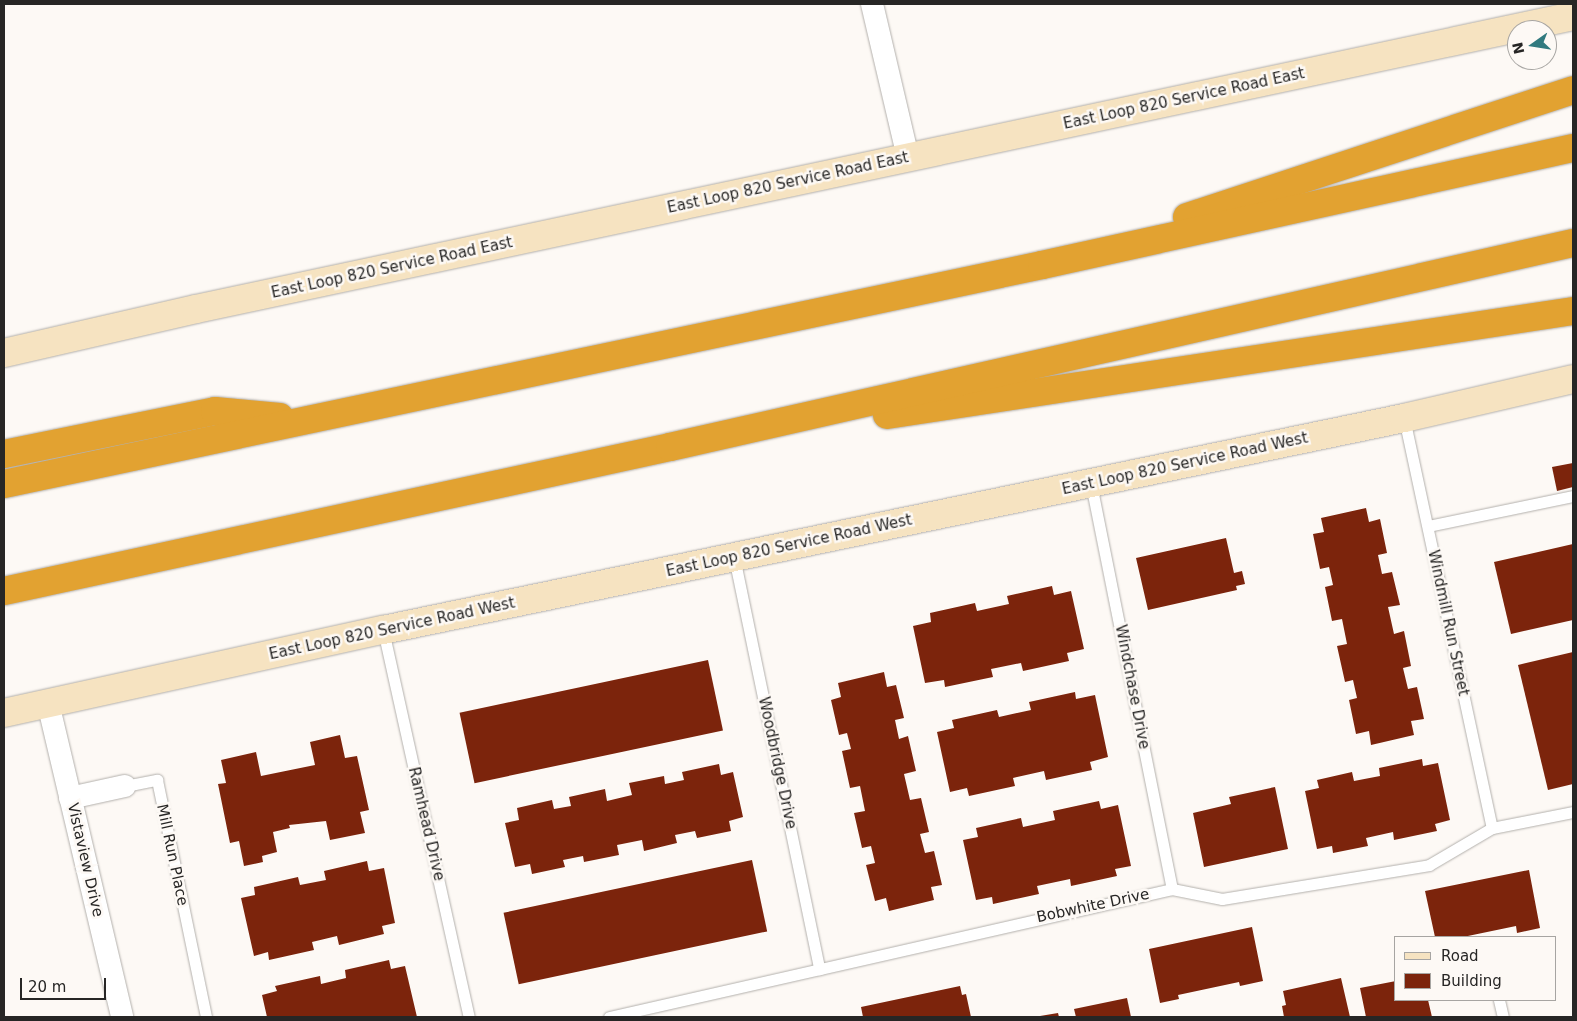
<!DOCTYPE html>
<style>
body{margin:0}
#map{position:relative;width:1577px;height:1021px;overflow:hidden;background:#fdf9f5;font-family:"DejaVu Sans",sans-serif}
div>[style]{position:absolute}
.building>*{inset:0;background:#7c240c;transform-origin:0 0}
.roads{filter:drop-shadow(0 0 1px #b3b0ac) drop-shadow(0 0 1px #b3b0ac)}
.service>*{height:11px;margin:-5.5px;padding:0 5.5px;transform-origin:5.5px;border-radius:5.5px;background:#fff}
.minor>*{height:22px;margin:-11px;padding:0 11px;transform-origin:11px;border-radius:11px;background:#fff}
.secondary>*{height:28px;margin:-14px;padding:0 14px;transform-origin:14px;border-radius:14px;background:#f6e3c1}
.motorway>*{height:28px;margin:-14px;padding:0 14px;transform-origin:14px;border-radius:14px;background:#e2a231}
span{translate:-50% -50%;white-space:nowrap;text-align:center;line-height:1.15;-webkit-text-stroke:5px #fdf9f5;paint-order:stroke}
.street-label{font-size:15px;color:#272625}
.frame{position:absolute;inset:0;border:5px solid #272625;pointer-events:none}
.legend{position:absolute;left:1394px;top:936px;width:162px;height:65px;box-sizing:border-box;background:#fdf9f5;border:1px solid #a7a5a2;margin:0;padding:6px 9px;list-style:none;font-size:15px;color:#272625}
.legend li{display:flex;align-items:center;gap:10px;height:25px}
.legend b{width:25px;border:1px solid #a7a5a2}
.north{position:absolute;left:1507px;top:20px;width:50px;height:50px;box-sizing:border-box;background:#fdf9f5;border:1px solid #a7a5a2;border-radius:50%;rotate:257deg;font-size:14px;font-weight:700;line-height:20px;text-align:center;color:#272625}
.north::after{content:'';display:block;margin:auto;width:18px;height:22px;background:#317a7f;clip-path:polygon(50% 0,100% 100%,50% 72%,0 100%)}
.scale{position:absolute;left:20px;top:978px;width:86px;height:22px;box-sizing:border-box;border:2px solid #272625;border-top:0;padding-left:6px;font-size:15px;line-height:18px;white-space:nowrap;color:#272625;-webkit-text-stroke:4px #fdf9f5;paint-order:stroke}
</style>
<div id="map">
<div class="building">
<i style="clip-path:polygon(1573px 463px,1573px 487px,1557px 491px,1552px 467px)"></i>
<i style="clip-path:polygon(1366px 508px,1369px 522px,1380px 519px,1387px 553px,1378px 555px,1382px 574px,1392px 572px,1400px 605px,1388px 607px,1394px 634px,1404px 631px,1411px 666px,1403px 668px,1408px 689px,1417px 687px,1424px 719px,1411px 721px,1414px 735px,1371px 745px,1369px 731px,1356px 734px,1349px 700px,1357px 698px,1353px 680px,1345px 682px,1337px 646px,1347px 644px,1342px 619px,1332px 621px,1325px 587px,1333px 585px,1329px 567px,1320px 569px,1313px 534px,1324px 532px,1321px 518px)"></i>
<i style="clip-path:polygon(1226px 538px,1234px 573px,1242px 571px,1245px 584px,1236px 586px,1237px 590px,1148px 610px,1136px 558px)"></i>
<i style="clip-path:polygon(1573px 544px,1573px 620px,1511px 634px,1494px 562px)"></i>
<i style="clip-path:polygon(1052px 586px,1054px 595px,1071px 591px,1084px 649px,1067px 653px,1069px 661px,1023px 671px,1021px 663px,991px 669px,993px 677px,945px 687px,944px 680px,925px 683px,913px 626px,931px 622px,930px 613px,975px 603px,977px 611px,1009px 604px,1007px 596px)"></i>
<i style="clip-path:polygon(1573px 652px,1573px 784px,1548px 790px,1518px 665px)"></i>
<i style="left:708px;top:660px;width:72px;height:254px;rotate:78deg"></i>
<i style="clip-path:polygon(884px 672px,887px 687px,896px 685px,904px 718px,895px 720px,899px 739px,908px 736px,916px 771px,904px 774px,910px 800px,921px 798px,929px 832px,920px 834px,925px 853px,934px 851px,942px 885px,931px 887px,934px 900px,889px 911px,886px 898px,875px 901px,866px 865px,875px 863px,871px 846px,862px 848px,854px 813px,865px 811px,860px 786px,850px 788px,842px 751px,851px 749px,847px 733px,839px 735px,831px 700px,841px 697px,838px 683px)"></i>
<i style="clip-path:polygon(1075px 692px,1076px 699px,1095px 695px,1108px 757px,1090px 762px,1092px 770px,1046px 780px,1044px 771px,1013px 778px,1015px 786px,969px 796px,967px 788px,950px 792px,937px 732px,954px 728px,952px 720px,997px 710px,999px 717px,1031px 710px,1029px 702px)"></i>
<i style="clip-path:polygon(340px 735px,345px 758px,357px 756px,369px 810px,360px 812px,365px 833px,330px 840px,326px 821px,289px 825px,290px 828px,273px 832px,277px 852px,262px 856px,263px 862px,244px 866px,239px 841px,230px 843px,218px 784px,226px 783px,221px 760px,256px 752px,261px 776px,315px 765px,310px 742px)"></i>
<i style="clip-path:polygon(1422px 759px,1423px 766px,1438px 763px,1450px 820px,1435px 824px,1437px 831px,1394px 840px,1393px 832px,1366px 838px,1368px 846px,1333px 853px,1332px 846px,1317px 849px,1305px 791px,1319px 788px,1317px 780px,1352px 772px,1354px 781px,1380px 776px,1379px 768px)"></i>
<i style="clip-path:polygon(719px 764px,721px 775px,733px 772px,743px 817px,729px 821px,731px 831px,697px 838px,695px 831px,675px 835px,677px 843px,644px 851px,642px 840px,617px 845px,619px 855px,584px 862px,583px 856px,563px 860px,565px 867px,532px 874px,530px 864px,515px 867px,505px 823px,519px 820px,517px 808px,552px 800px,554px 809px,571px 806px,569px 797px,605px 789px,607px 801px,632px 795px,629px 783px,664px 776px,665px 784px,684px 780px,682px 772px)"></i>
<i style="clip-path:polygon(1275px 787px,1288px 849px,1204px 867px,1193px 813px,1231px 804px,1229px 797px)"></i>
<i style="clip-path:polygon(1099px 801px,1101px 809px,1118px 805px,1131px 866px,1115px 869px,1117px 876px,1071px 886px,1070px 879px,1037px 886px,1039px 894px,993px 904px,992px 897px,976px 900px,963px 840px,978px 837px,976px 828px,1021px 818px,1023px 827px,1055px 820px,1053px 811px)"></i>
<i style="left:752px;top:860px;width:73px;height:254px;rotate:78deg"></i>
<i style="clip-path:polygon(367px 861px,369px 871px,384px 868px,395px 923px,382px 926px,384px 934px,339px 945px,337px 936px,312px 942px,314px 950px,269px 960px,268px 952px,254px 956px,241px 898px,255px 895px,254px 887px,298px 877px,300px 885px,326px 880px,324px 871px)"></i>
<i style="clip-path:polygon(1529px 870px,1540px 928px,1517px 933px,1516px 926px,1463px 937px,1435px 937px,1425px 891px)"></i>
<i style="clip-path:polygon(1252px 927px,1263px 981px,1240px 986px,1239px 982px,1178px 995px,1179px 999px,1160px 1003px,1149px 949px)"></i>
<i style="clip-path:polygon(389px 960px,391px 969px,405px 966px,417px 1017px,267px 1017px,262px 995px,277px 991px,275px 986px,320px 976px,321px 984px,346px 978px,345px 970px)"></i>
<i style="clip-path:polygon(1341px 978px,1350px 1017px,1284px 1017px,1282px 1006px,1286px 1005px,1283px 991px)"></i>
<i style="clip-path:polygon(1396px 981px,1396px 1000px,1428px 1000px,1432px 1017px,1366px 1017px,1360px 988px)"></i>
<i style="clip-path:polygon(960px 986px,962px 995px,966px 994px,971px 1017px,863px 1017px,861px 1007px)"></i>
<i style="clip-path:polygon(1127px 998px,1131px 1017px,1076px 1017px,1074px 1009px)"></i>
<i style="clip-path:polygon(1058px 1013px,1059px 1017px,1040px 1017px,1040px 1016px)"></i>
</div>
<div class="roads">
<div class="service">
<i style="left:1404px;top:418px;width:419px;rotate:77.9deg"></i>
<i style="left:1091px;top:484px;width:413px;rotate:78.7deg"></i>
<i style="left:1428px;top:526px;width:148px;rotate:-11.7deg"></i>
<i style="left:734px;top:557px;width:421px;rotate:78.3deg"></i>
<i style="left:383px;top:630px;width:396px;rotate:77.5deg"></i>
<i style="left:125px;top:786px;width:33px;rotate:-11deg"></i>
<i style="left:157px;top:780px;width:242px;rotate:78.3deg"></i>
<i style="left:1499px;top:1000px;width:17px;rotate:77deg"></i>
<i style="left:609px;top:1017px;width:577px;rotate:-12.81deg"></i>
<i style="left:1172px;top:889px;width:51px;rotate:11.3deg"></i>
<i style="left:1222px;top:899px;width:210px;rotate:-9.3deg"></i>
<i style="left:1429px;top:865px;width:73px;rotate:-30.4deg"></i>
<i style="left:1492px;top:828px;width:83px;rotate:-11.2deg"></i>
</div>
<div class="minor">
<i style="left:872px;top:4px;width:158px;rotate:76.8deg"></i>
<i style="left:48px;top:703px;width:323px;rotate:76.7deg"></i>
<i style="left:70px;top:798px;width:56px;rotate:-12.3deg"></i>
</div>
<div class="secondary">
<i style="left:4px;top:353px;width:197px;rotate:-12.9deg"></i>
<i style="left:196px;top:309px;width:1408px;rotate:-12.01deg"></i>
<i style="left:4px;top:713px;width:388px;rotate:-12.4deg"></i>
<i style="left:383px;top:630px;width:1043px;rotate:-11.73deg"></i>
<i style="left:1404px;top:418px;width:173px;rotate:-13deg"></i>
</div>
<div class="motorway">
<i style="left:1187px;top:217px;width:406px;rotate:-18.2deg"></i>
<i style="left:887px;top:415px;width:694px;rotate:-8.62deg"></i>
<i style="left:4px;top:454px;width:215px;rotate:-11.5deg"></i>
<i style="left:215px;top:411px;width:65px;rotate:5.3deg"></i>
<i style="left:4px;top:484px;width:1061px;rotate:-11.91deg"></i>
<i style="left:1042px;top:265px;width:544px;rotate:-12.43deg"></i>
<i style="left:4px;top:591px;width:681px;rotate:-12.2deg"></i>
<i style="left:670px;top:447px;width:926px;rotate:-12.73deg"></i>
</div>
</div>
<div class="street-label">
<span style="left:1184px;top:99px;rotate:-12deg">East Loop 820 Service Road East</span>
<span style="left:788px;top:183px;rotate:-12deg">East Loop 820 Service Road East</span>
<span style="left:392px;top:268px;rotate:-12deg">East Loop 820 Service Road East</span>
<span style="left:1185px;top:464px;rotate:-12deg">East Loop 820 Service Road West</span>
<span style="left:789px;top:546px;rotate:-12deg">East Loop 820 Service Road West</span>
<span style="left:1448px;top:623px;rotate:78deg">Windmill Run Street</span>
<span style="left:392px;top:629px;rotate:-12deg">East Loop 820 Service Road West</span>
<span style="left:1132px;top:687px;rotate:79deg">Windchase Drive</span>
<span style="left:777px;top:763px;rotate:78deg">Woodbridge Drive</span>
<span style="left:426px;top:824px;rotate:77deg">Ramhead Drive</span>
<span style="left:172px;top:855px;rotate:78deg">Mill Run Place</span>
<span style="left:85px;top:860px;rotate:77deg">Vistaview Drive</span>
<span style="left:1093px;top:906px;rotate:-12deg">Bobwhite Drive</span>
</div>
<div class="frame"></div>
<ul class="legend">
<li><b style="height:6px;background:#f6e3c1"></b>Road</li>
<li><b style="height:14px;background:#7c240c"></b>Building</li>
</ul>
<div class="north">N</div>
<div class="scale">20 m</div>
</div>
